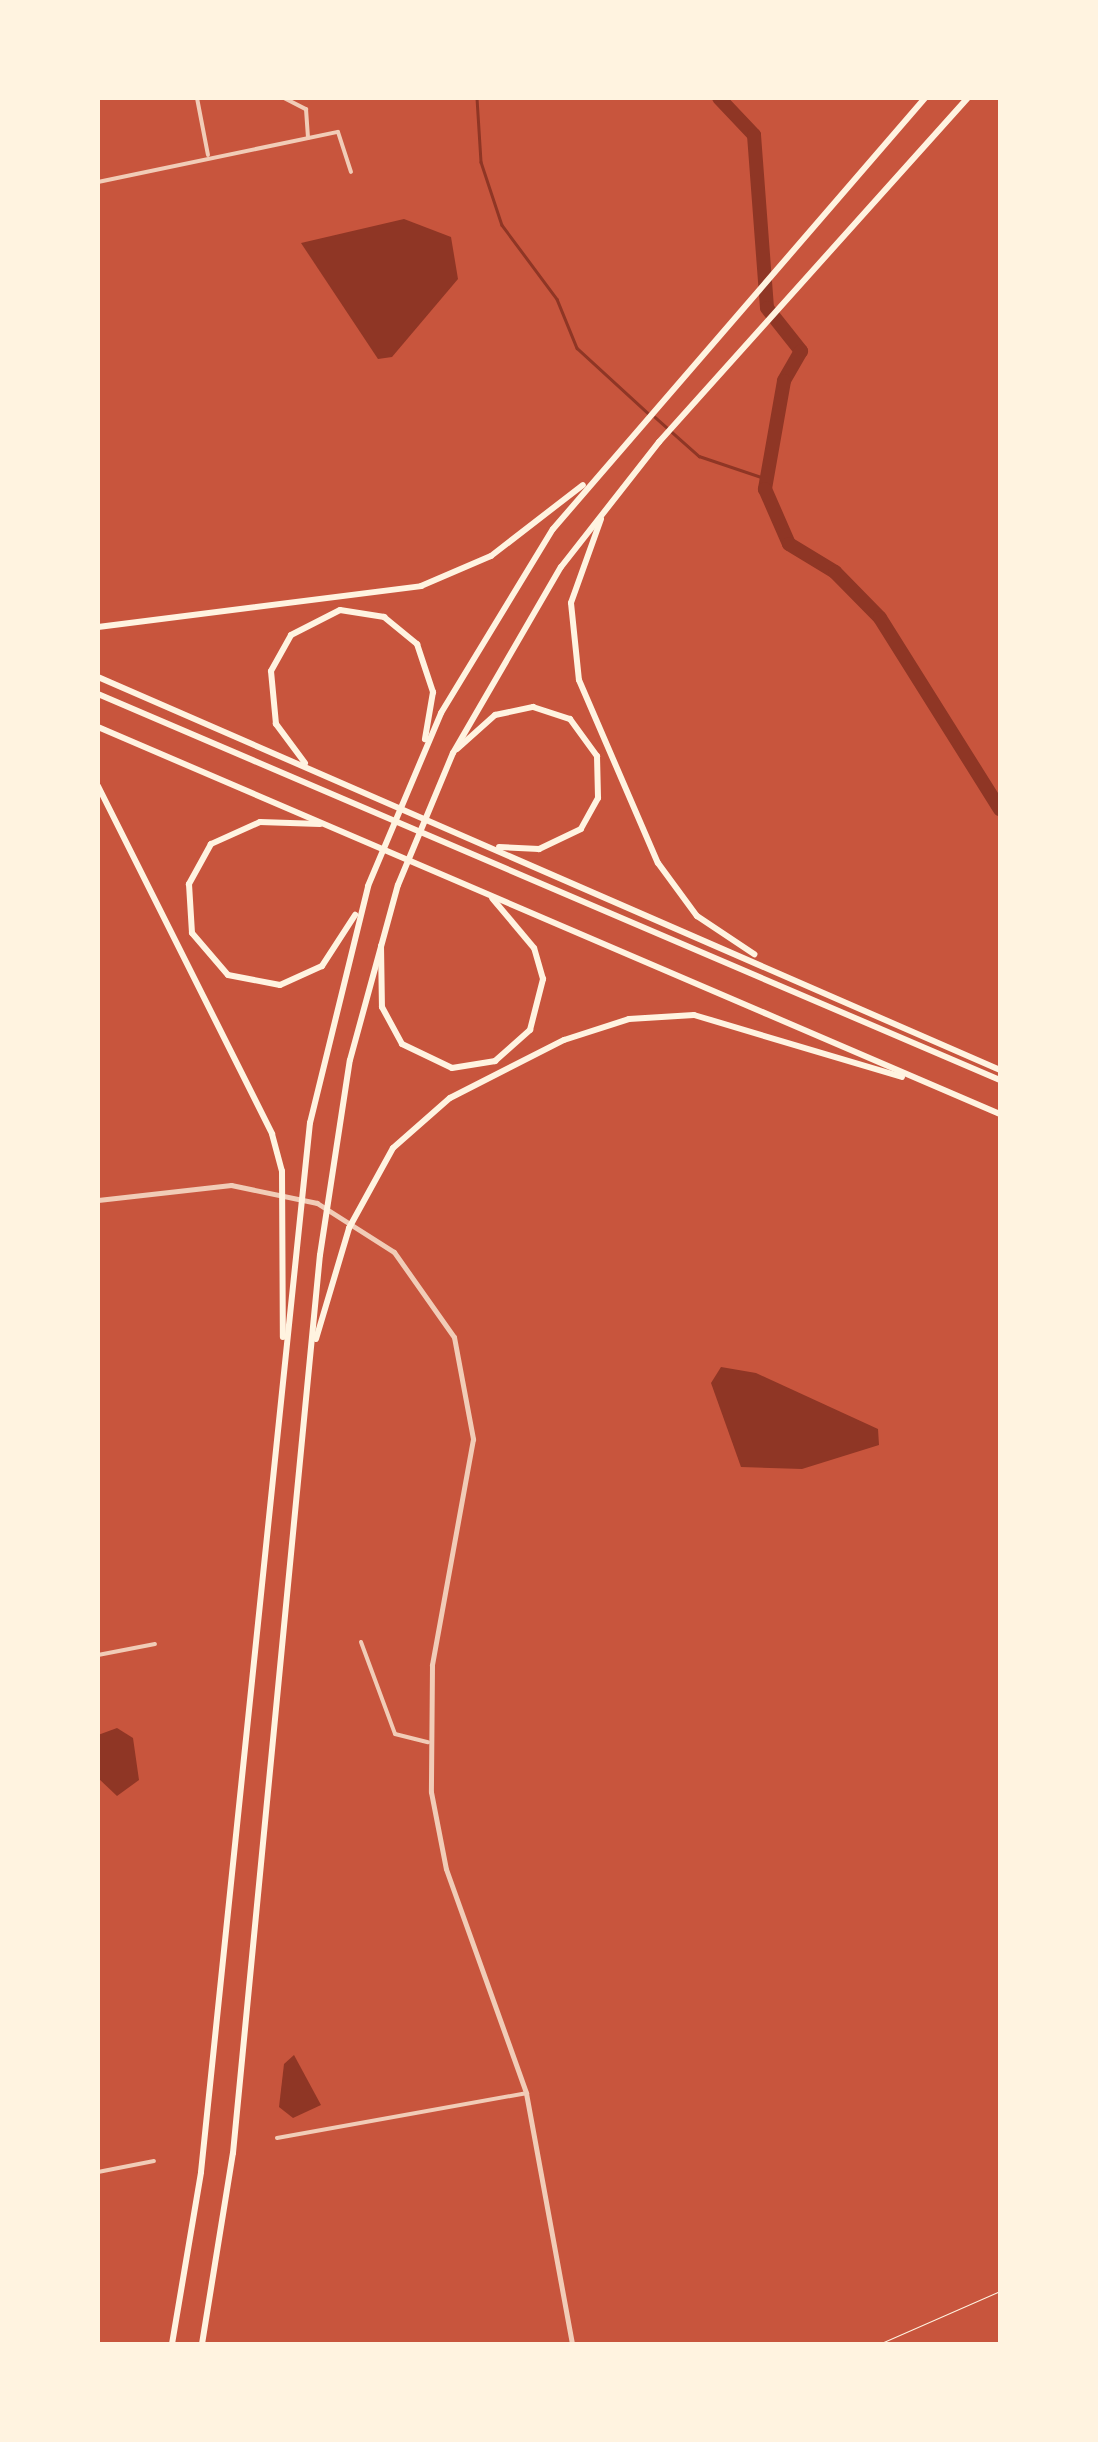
<!DOCTYPE html>
<style>
body{margin:0}
#map{position:relative;width:1098px;height:2442px;overflow:hidden;background:#c8553d;font-family:"Source Sans 3",sans-serif}
div>[style]{position:absolute}
.water>*{inset:0;background:#8f3625}
.stream>*{height:2.5px;margin:-1.25px;padding:0 1.25px;transform-origin:1.25px;border-radius:1.25px;background:#8f3625}
.river>*{height:14px;margin:-7px;padding:0 7px;transform-origin:7px;border-radius:7px;background:#8f3625}
.path>*{height:1px;margin:-0.5px;padding:0 0.5px;transform-origin:0.5px;border-radius:0.5px;background:#fff3e0}
.minor>*{height:4px;margin:-2px;padding:0 2px;transform-origin:2px;border-radius:2px;background:#f1ccb7}
.tertiary>*{height:5px;margin:-2.5px;padding:0 2.5px;transform-origin:2.5px;border-radius:2.5px;background:#f1ccb7}
.motorway>*{height:6px;margin:-3px;padding:0 3px;transform-origin:3px;border-radius:3px;background:#fff3e0}
span{translate:-50% -50%;white-space:nowrap;text-align:center;line-height:1.15;-webkit-text-stroke:8px #fff3e0;paint-order:stroke}
.frame{position:absolute;inset:0;border:100px solid #fff3e0;pointer-events:none}
</style>
<div id="map">
<div class="water">
<i style="clip-path:polygon(404px 219px,451px 237px,458px 279px,392px 357px,378px 359px,301px 243px)"></i>
<i style="clip-path:polygon(721px 1367px,756px 1373px,878px 1429px,879px 1445px,802px 1469px,741px 1467px,711px 1383px)"></i>
<i style="clip-path:polygon(117px 1728px,133px 1738px,139px 1780px,117px 1796px,98px 1778px,98px 1735px)"></i>
<i style="clip-path:polygon(294px 2055px,321px 2105px,293px 2118px,279px 2107px,284px 2064px)"></i>
</div>
<div class="stream">
<i style="left:477px;top:98px;width:64px;rotate:86.4deg"></i>
<i style="left:481px;top:162px;width:66px;rotate:71.6deg"></i>
<i style="left:502px;top:225px;width:92px;rotate:53.4deg"></i>
<i style="left:557px;top:299px;width:53px;rotate:67.8deg"></i>
<i style="left:577px;top:348px;width:96px;rotate:42.5deg"></i>
<i style="left:655px;top:417px;width:59px;rotate:41.6deg"></i>
<i style="left:699px;top:456px;width:72px;rotate:18.7deg"></i>
</div>
<div class="river">
<i style="left:719px;top:98px;width:51px;rotate:46.6deg"></i>
<i style="left:754px;top:135px;width:173px;rotate:85.7deg"></i>
<i style="left:767px;top:308px;width:55px;rotate:51.7deg"></i>
<i style="left:801px;top:351px;width:34px;rotate:120deg"></i>
<i style="left:784px;top:381px;width:110px;rotate:100deg"></i>
<i style="left:765px;top:489px;width:60px;rotate:66.4deg"></i>
<i style="left:789px;top:544px;width:54px;rotate:31.3deg"></i>
<i style="left:835px;top:572px;width:64px;rotate:45.6deg"></i>
<i style="left:880px;top:618px;width:226px;rotate:57.9deg"></i>
</div>
<div class="path">
<i style="left:879px;top:2344px;width:132px;rotate:-23.7deg"></i>
</div>
<div class="minor">
<i style="left:197px;top:98px;width:58px;rotate:79.1deg"></i>
<i style="left:284px;top:98px;width:25px;rotate:27deg"></i>
<i style="left:306px;top:109px;width:29px;rotate:86deg"></i>
<i style="left:98px;top:182px;width:245px;rotate:-11.8deg"></i>
<i style="left:338px;top:132px;width:42px;rotate:72deg"></i>
<i style="left:361px;top:1642px;width:98px;rotate:69.7deg"></i>
<i style="left:395px;top:1734px;width:34px;rotate:14deg"></i>
<i style="left:98px;top:1655px;width:58px;rotate:-10.9deg"></i>
<i style="left:277px;top:2138px;width:253px;rotate:-10.2deg"></i>
<i style="left:98px;top:2172px;width:57px;rotate:-11.1deg"></i>
</div>
<div class="tertiary">
<i style="left:98px;top:1200px;width:134px;rotate:-6.4deg"></i>
<i style="left:231px;top:1185px;width:88px;rotate:11.8deg"></i>
<i style="left:317px;top:1203px;width:91px;rotate:32.5deg"></i>
<i style="left:394px;top:1252px;width:104px;rotate:54.8deg"></i>
<i style="left:454px;top:1337px;width:104px;rotate:79.4deg"></i>
<i style="left:473px;top:1439px;width:230px;rotate:100.3deg"></i>
<i style="left:432px;top:1665px;width:127px;rotate:90.5deg"></i>
<i style="left:431px;top:1792px;width:78px;rotate:79deg"></i>
<i style="left:446px;top:1869px;width:238px;rotate:70.3deg"></i>
<i style="left:526px;top:2093px;width:255px;rotate:79.6deg"></i>
</div>
<div class="motorway">
<i style="left:601px;top:519px;width:89px;rotate:109.7deg"></i>
<i style="left:571px;top:603px;width:77px;rotate:84.1deg"></i>
<i style="left:579px;top:680px;width:199px;rotate:66.7deg"></i>
<i style="left:658px;top:863px;width:66px;rotate:53.7deg"></i>
<i style="left:697px;top:916px;width:69px;rotate:33.7deg"></i>
<i style="left:98px;top:627px;width:326px;rotate:-7.2deg"></i>
<i style="left:421px;top:586px;width:76px;rotate:-23.2deg"></i>
<i style="left:491px;top:556px;width:116px;rotate:-37.7deg"></i>
<i style="left:98px;top:677px;width:984px;rotate:23.54deg"></i>
<i style="left:98px;top:694px;width:981px;rotate:23.17deg"></i>
<i style="left:98px;top:727px;width:982px;rotate:23.22deg"></i>
<i style="left:457px;top:749px;width:51px;rotate:-41.8deg"></i>
<i style="left:495px;top:715px;width:39px;rotate:-12deg"></i>
<i style="left:533px;top:707px;width:39px;rotate:18deg"></i>
<i style="left:570px;top:719px;width:46px;rotate:53.9deg"></i>
<i style="left:597px;top:756px;width:42px;rotate:88.6deg"></i>
<i style="left:598px;top:798px;width:35px;rotate:119deg"></i>
<i style="left:581px;top:829px;width:47px;rotate:154.5deg"></i>
<i style="left:539px;top:849px;width:40px;rotate:-177.1deg"></i>
<i style="left:305px;top:763px;width:49px;rotate:-126.6deg"></i>
<i style="left:276px;top:724px;width:53px;rotate:-95.4deg"></i>
<i style="left:271px;top:671px;width:41px;rotate:-60.9deg"></i>
<i style="left:291px;top:635px;width:55px;rotate:-27deg"></i>
<i style="left:340px;top:610px;width:45px;rotate:9deg"></i>
<i style="left:384px;top:617px;width:43px;rotate:39.3deg"></i>
<i style="left:417px;top:644px;width:51px;rotate:71.6deg"></i>
<i style="left:433px;top:692px;width:48px;rotate:99.7deg"></i>
<i style="left:98px;top:786px;width:389px;rotate:63.4deg"></i>
<i style="left:272px;top:1134px;width:38px;rotate:75deg"></i>
<i style="left:282px;top:1171px;width:166px;rotate:89.7deg"></i>
<i style="left:320px;top:824px;width:60px;rotate:-178.1deg"></i>
<i style="left:260px;top:822px;width:54px;rotate:155.8deg"></i>
<i style="left:211px;top:844px;width:46px;rotate:118.8deg"></i>
<i style="left:189px;top:884px;width:49px;rotate:86.5deg"></i>
<i style="left:192px;top:933px;width:55px;rotate:49.4deg"></i>
<i style="left:228px;top:975px;width:53px;rotate:10.9deg"></i>
<i style="left:280px;top:985px;width:46px;rotate:-24.3deg"></i>
<i style="left:322px;top:966px;width:61px;rotate:-57.1deg"></i>
<i style="left:381px;top:946px;width:61px;rotate:89.1deg"></i>
<i style="left:382px;top:1007px;width:42px;rotate:61.6deg"></i>
<i style="left:402px;top:1044px;width:55px;rotate:25.6deg"></i>
<i style="left:452px;top:1068px;width:44px;rotate:-9.2deg"></i>
<i style="left:495px;top:1061px;width:47px;rotate:-41.5deg"></i>
<i style="left:530px;top:1030px;width:53px;rotate:-75.7deg"></i>
<i style="left:543px;top:979px;width:32px;rotate:-106deg"></i>
<i style="left:534px;top:948px;width:65px;rotate:-130deg"></i>
<i style="left:316px;top:1339px;width:116px;rotate:-73.4deg"></i>
<i style="left:349px;top:1228px;width:91px;rotate:-61.2deg"></i>
<i style="left:393px;top:1148px;width:76px;rotate:-41.3deg"></i>
<i style="left:450px;top:1098px;width:128px;rotate:-27deg"></i>
<i style="left:564px;top:1040px;width:68px;rotate:-17.9deg"></i>
<i style="left:629px;top:1019px;width:65px;rotate:-3.5deg"></i>
<i style="left:694px;top:1015px;width:217px;rotate:16.6deg"></i>
<i style="left:172px;top:2344px;width:174px;rotate:-80.4deg"></i>
<i style="left:201px;top:2172px;width:1055px;rotate:-84.07deg"></i>
<i style="left:310px;top:1123px;width:244px;rotate:-76.2deg"></i>
<i style="left:368px;top:886px;width:188px;rotate:-67.1deg"></i>
<i style="left:441px;top:713px;width:215px;rotate:-58.7deg"></i>
<i style="left:553px;top:529px;width:569px;rotate:-49.2deg"></i>
<i style="left:202px;top:2344px;width:193px;rotate:-80.8deg"></i>
<i style="left:233px;top:2153px;width:902px;rotate:-84.47deg"></i>
<i style="left:320px;top:1255px;width:197px;rotate:-81.3deg"></i>
<i style="left:350px;top:1060px;width:181px;rotate:-74.7deg"></i>
<i style="left:398px;top:885px;width:143px;rotate:-67.4deg"></i>
<i style="left:453px;top:753px;width:215px;rotate:-59.9deg"></i>
<i style="left:561px;top:567px;width:159px;rotate:-51.9deg"></i>
<i style="left:659px;top:442px;width:462px;rotate:-48.1deg"></i>
</div>
<div class="frame"></div>
</div>
